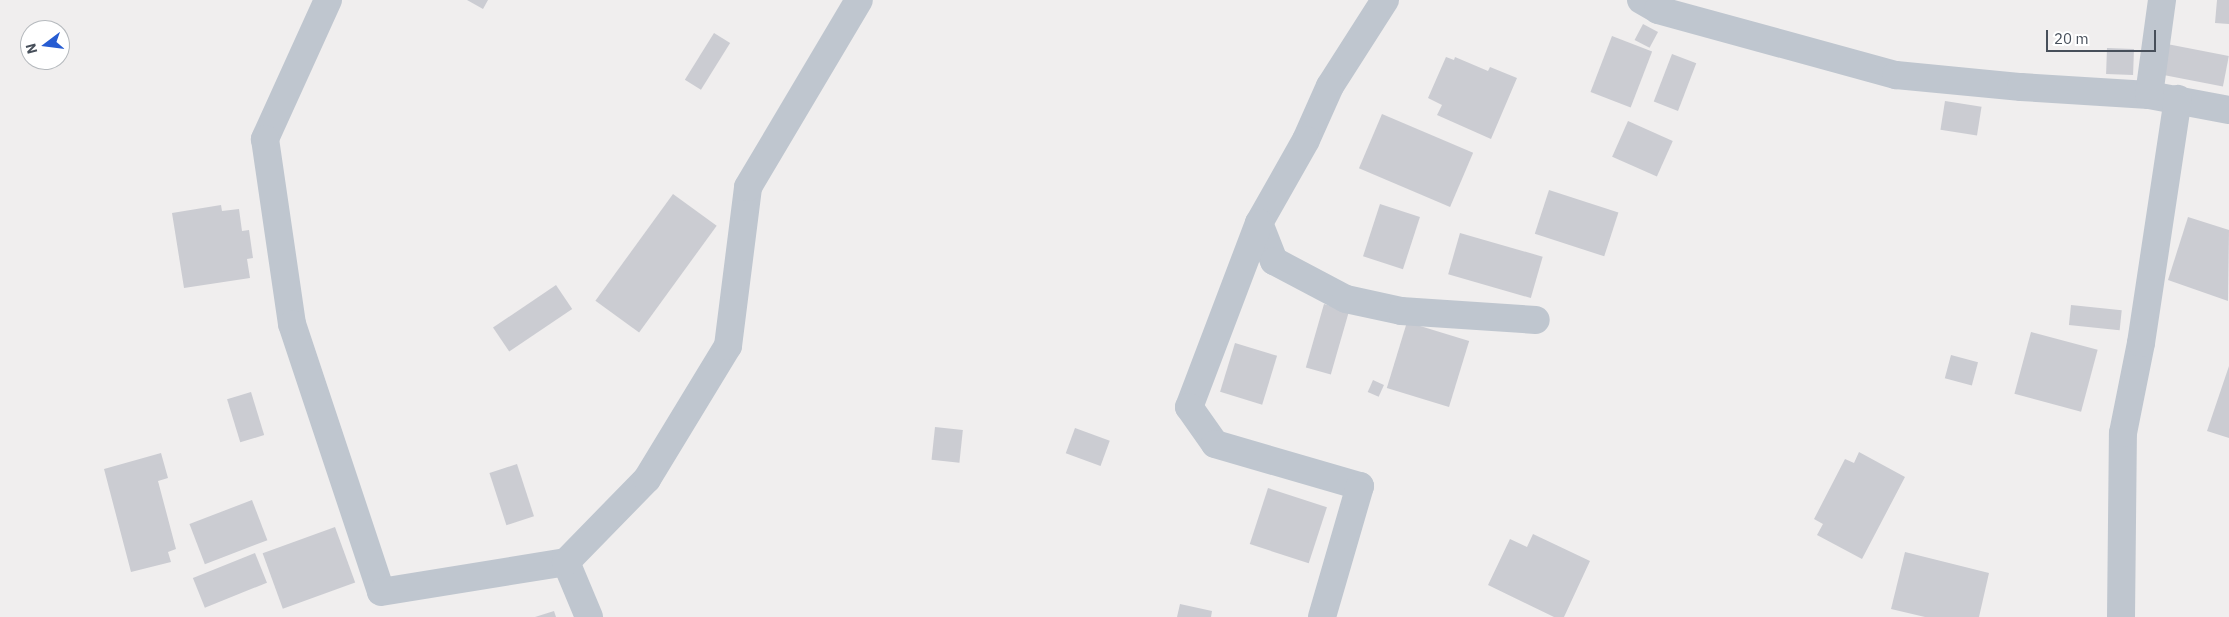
<!DOCTYPE html>
<style>
body{margin:0}
#map{position:relative;width:2229px;height:617px;overflow:hidden;background:#f0eeee;font-family:"IBM Plex Sans",sans-serif}
div>[style]{position:absolute}
.building>*{inset:0;background:#cbccd2;transform-origin:0 0}
.street>*{height:28px;margin:-14px;padding:0 14px;transform-origin:14px;border-radius:14px;background:#bfc6cf}
span{translate:-50% -50%;white-space:nowrap;text-align:center;line-height:1.15;-webkit-text-stroke:4px #fff;paint-order:stroke}
.north{position:absolute;left:20px;top:20px;width:50px;height:50px;box-sizing:border-box;background:#fff;border:1px solid #b5b9bd;border-radius:50%;rotate:255deg;font-size:14px;font-weight:700;line-height:20px;text-align:center;color:#474f5a}
.north::after{content:'';display:block;margin:auto;width:18px;height:22px;background:#265cd2;clip-path:polygon(50% 0,100% 100%,50% 72%,0 100%)}
.scale{position:absolute;left:2046px;top:30px;width:110px;height:22px;box-sizing:border-box;border:2px solid #474f5a;border-top:0;padding-left:6px;font-size:15px;line-height:18px;white-space:nowrap;color:#474f5a;-webkit-text-stroke:4px #fff;paint-order:stroke}
</style>
<div id="map">
<div class="building">
<i style="clip-path:polygon(467px 0,488px 0,483px 9px)"></i>
<i style="clip-path:polygon(2217px 0,2229px 0,2229px 24px,2215px 23px)"></i>
<i style="left:1643px;top:24px;width:17px;height:18px;rotate:28deg"></i>
<i style="left:714px;top:33px;width:19px;height:55px;rotate:32deg"></i>
<i style="left:1612px;top:36px;width:43px;height:60px;rotate:21deg"></i>
<i style="left:2167px;top:44px;width:63px;height:31px;rotate:11deg"></i>
<i style="left:2107px;top:48px;width:27px;height:26px;rotate:2deg"></i>
<i style="left:1672px;top:54px;width:26px;height:51px;rotate:21deg"></i>
<i style="clip-path:polygon(1446px 57px,1454px 60px,1455px 57px,1488px 71px,1490px 67px,1517px 78px,1491px 139px,1437px 115px,1442px 105px,1428px 98px)"></i>
<i style="left:1945px;top:101px;width:37px;height:29px;rotate:9deg"></i>
<i style="left:1382px;top:114px;width:99px;height:59px;rotate:23deg"></i>
<i style="left:1628px;top:121px;width:49px;height:39px;rotate:24deg"></i>
<i style="left:1549px;top:190px;width:73px;height:46px;rotate:18deg"></i>
<i style="left:673px;top:194px;width:54px;height:132px;rotate:36deg"></i>
<i style="left:1380px;top:204px;width:42px;height:55px;rotate:18deg"></i>
<i style="clip-path:polygon(221px 205px,222px 211px,239px 209px,242px 231px,249px 230px,253px 258px,247px 259px,250px 278px,184px 288px,172px 213px)"></i>
<i style="clip-path:polygon(2188px 217px,2229px 230px,2228px 301px,2168px 280px)"></i>
<i style="left:1460px;top:233px;width:86px;height:43px;rotate:16deg"></i>
<i style="left:556px;top:285px;width:29px;height:76px;rotate:56deg"></i>
<i style="left:1324px;top:304px;width:26px;height:66px;rotate:16deg"></i>
<i style="left:2071px;top:305px;width:51px;height:20px;rotate:6deg"></i>
<i style="left:1407px;top:322px;width:65px;height:69px;rotate:17deg"></i>
<i style="left:2031px;top:332px;width:69px;height:64px;rotate:15deg"></i>
<i style="left:1235px;top:343px;width:44px;height:51px;rotate:17deg"></i>
<i style="left:1951px;top:355px;width:28px;height:24px;rotate:15deg"></i>
<i style="clip-path:polygon(2229px 366px,2229px 438px,2207px 431px)"></i>
<i style="left:1373px;top:380px;width:12px;height:13px;rotate:24deg"></i>
<i style="left:251px;top:392px;width:45px;height:25px;rotate:73deg"></i>
<i style="left:935px;top:427px;width:28px;height:33px;rotate:6deg"></i>
<i style="left:1075px;top:428px;width:37px;height:27px;rotate:20deg"></i>
<i style="clip-path:polygon(1859px 452px,1905px 477px,1862px 559px,1817px 535px,1823px 524px,1814px 519px,1845px 459px,1854px 463px)"></i>
<i style="clip-path:polygon(161px 453px,168px 478px,158px 481px,176px 549px,168px 552px,171px 562px,131px 572px,104px 469px)"></i>
<i style="left:517px;top:464px;width:55px;height:29px;rotate:72deg"></i>
<i style="left:1268px;top:488px;width:62px;height:59px;rotate:18deg"></i>
<i style="left:252px;top:500px;width:43px;height:67px;rotate:69deg"></i>
<i style="left:335px;top:527px;width:59px;height:77px;rotate:70deg"></i>
<i style="clip-path:polygon(1533px 534px,1590px 561px,1564px 617px,1554px 617px,1488px 585px,1510px 539px,1527px 547px)"></i>
<i style="clip-path:polygon(1905px 552px,1989px 573px,1979px 617px,1925px 617px,1891px 609px)"></i>
<i style="left:255px;top:553px;width:32px;height:67px;rotate:68deg"></i>
<i style="clip-path:polygon(1180px 604px,1212px 611px,1211px 617px,1177px 617px)"></i>
<i style="clip-path:polygon(554px 611px,556px 617px,535px 617px)"></i>
</div>
<div class="street">
<i style="left:328px;top:0;width:153px;rotate:114.4deg"></i>
<i style="left:265px;top:139px;width:187px;rotate:81.7deg"></i>
<i style="left:292px;top:324px;width:282px;rotate:71.6deg"></i>
<i style="left:381px;top:592px;width:187px;rotate:-9.2deg"></i>
<i style="left:1385px;top:0;width:102px;rotate:122.6deg"></i>
<i style="left:1330px;top:86px;width:59px;rotate:114deg"></i>
<i style="left:1306px;top:140px;width:95px;rotate:119.5deg"></i>
<i style="left:1259px;top:223px;width:41px;rotate:68.5deg"></i>
<i style="left:1274px;top:261px;width:81px;rotate:27.8deg"></i>
<i style="left:1346px;top:299px;width:56px;rotate:12.3deg"></i>
<i style="left:1401px;top:311px;width:135px;rotate:3.8deg"></i>
<i style="left:1641px;top:0;width:20px;rotate:30deg"></i>
<i style="left:1658px;top:10px;width:247px;rotate:15.3deg"></i>
<i style="left:1896px;top:75px;width:126px;rotate:5.5deg"></i>
<i style="left:2021px;top:87px;width:128px;rotate:3.6deg"></i>
<i style="left:2149px;top:95px;width:81px;rotate:10.6deg"></i>
<i style="left:2149px;top:95px;width:96px;rotate:-82.2deg"></i>
<i style="left:1259px;top:223px;width:197px;rotate:110.8deg"></i>
<i style="left:1189px;top:407px;width:45px;rotate:54.9deg"></i>
<i style="left:1215px;top:444px;width:151px;rotate:16.2deg"></i>
<i style="left:1360px;top:486px;width:136px;rotate:106.2deg"></i>
<i style="left:589px;top:617px;width:60px;rotate:-112.7deg"></i>
<i style="left:566px;top:562px;width:116px;rotate:-45.7deg"></i>
<i style="left:647px;top:479px;width:156px;rotate:-58.7deg"></i>
<i style="left:728px;top:346px;width:160px;rotate:-82.8deg"></i>
<i style="left:748px;top:187px;width:217px;rotate:-59.3deg"></i>
<i style="left:2121px;top:617px;width:184px;rotate:-89.4deg"></i>
<i style="left:2123px;top:433px;width:92px;rotate:-78.7deg"></i>
<i style="left:2141px;top:343px;width:247px;rotate:-81.4deg"></i>
</div>
<div class="north">N</div>
<div class="scale">20 m</div>
</div>
